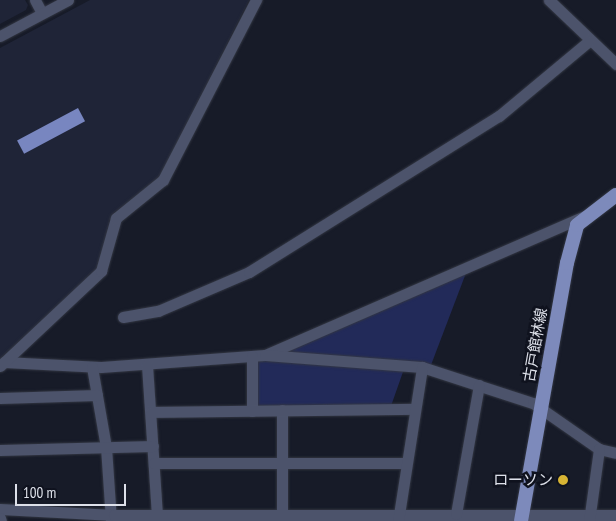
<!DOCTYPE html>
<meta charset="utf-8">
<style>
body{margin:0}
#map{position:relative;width:616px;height:521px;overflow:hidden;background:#171b28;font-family:"PT Sans Narrow","Noto Sans JP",sans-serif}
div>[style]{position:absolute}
.built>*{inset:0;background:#1f2437}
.green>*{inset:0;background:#222a59}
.building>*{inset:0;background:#7886c0;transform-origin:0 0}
.roads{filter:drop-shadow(0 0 1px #333743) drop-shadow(0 0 1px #333743)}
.minor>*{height:11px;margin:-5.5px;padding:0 5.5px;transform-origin:5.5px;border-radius:5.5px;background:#4c536b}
.major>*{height:14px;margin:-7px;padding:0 7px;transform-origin:7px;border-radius:7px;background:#7d8abb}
.dots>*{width:14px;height:14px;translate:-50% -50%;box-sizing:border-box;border:2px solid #0f121e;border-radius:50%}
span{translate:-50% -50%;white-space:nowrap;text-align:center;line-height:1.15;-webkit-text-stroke:5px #0f121e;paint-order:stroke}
.street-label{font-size:15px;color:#dee1ea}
.poi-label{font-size:15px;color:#dee1ea}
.right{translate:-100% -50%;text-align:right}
.scale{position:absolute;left:15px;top:484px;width:111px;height:22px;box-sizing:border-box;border:2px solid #dee1ea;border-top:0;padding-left:6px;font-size:15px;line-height:18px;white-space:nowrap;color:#dee1ea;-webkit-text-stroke:4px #0f121e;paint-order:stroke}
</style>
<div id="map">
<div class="built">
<i style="clip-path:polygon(0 0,25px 0,28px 5px,26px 10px,0 24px)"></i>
<i style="clip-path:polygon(90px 0,249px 0,159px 178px,111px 215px,98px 268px,0 359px,0 48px)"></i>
</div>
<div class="green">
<i style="clip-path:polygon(466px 273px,431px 365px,273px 353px)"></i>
<i style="clip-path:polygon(256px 359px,404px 369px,391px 406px,254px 411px)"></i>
</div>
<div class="building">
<i style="left:78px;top:108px;width:15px;height:69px;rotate:62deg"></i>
</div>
<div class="roads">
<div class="minor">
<i style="left:35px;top:0;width:15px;rotate:62deg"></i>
<i style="left:549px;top:0;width:93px;rotate:43.7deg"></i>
<i style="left:0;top:36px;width:77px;rotate:-27.9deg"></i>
<i style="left:123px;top:317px;width:36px;rotate:-10deg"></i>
<i style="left:158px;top:311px;width:99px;rotate:-23.2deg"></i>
<i style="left:249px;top:272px;width:295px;rotate:-32deg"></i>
<i style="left:499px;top:116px;width:117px;rotate:-39.8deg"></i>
<i style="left:265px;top:355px;width:348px;rotate:-23.5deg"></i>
<i style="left:4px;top:362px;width:97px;rotate:3deg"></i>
<i style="left:101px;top:367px;width:164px;rotate:-4.2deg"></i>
<i style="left:265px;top:355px;width:157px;rotate:4.4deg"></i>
<i style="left:422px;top:367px;width:117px;rotate:18deg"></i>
<i style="left:533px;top:403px;width:80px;rotate:34.9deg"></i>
<i style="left:599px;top:449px;width:17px;rotate:13deg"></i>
<i style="left:147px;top:365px;width:149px;rotate:86.2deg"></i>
<i style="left:0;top:366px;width:139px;rotate:-43.2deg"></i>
<i style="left:101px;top:271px;width:55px;rotate:-74.2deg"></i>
<i style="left:116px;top:218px;width:60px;rotate:-39deg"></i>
<i style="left:163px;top:180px;width:203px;rotate:-62.7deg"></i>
<i style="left:92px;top:367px;width:81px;rotate:80.1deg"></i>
<i style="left:106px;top:447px;width:74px;rotate:86.1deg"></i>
<i style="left:0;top:398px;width:97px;rotate:-1.8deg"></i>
<i style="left:282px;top:410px;width:111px;rotate:90deg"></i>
<i style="left:252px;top:411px;width:55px;rotate:-90deg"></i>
<i style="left:151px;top:412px;width:264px;rotate:-0.7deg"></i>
<i style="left:0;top:450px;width:153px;rotate:-1.5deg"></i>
<i style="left:154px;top:463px;width:252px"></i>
<i style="left:0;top:509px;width:114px;rotate:3deg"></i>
<i style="left:114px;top:515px;width:502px"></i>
<i style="left:456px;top:514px;width:131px;rotate:-79.9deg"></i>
<i style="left:0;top:518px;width:3px;rotate:72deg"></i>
<i style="left:398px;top:521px;width:156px;rotate:-81.1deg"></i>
<i style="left:589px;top:521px;width:73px;rotate:-82.1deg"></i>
</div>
<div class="major">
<i style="left:521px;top:521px;width:262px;rotate:-79.9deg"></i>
<i style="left:567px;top:263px;width:39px;rotate:-75deg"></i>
<i style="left:577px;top:225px;width:49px;rotate:-37.6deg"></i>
</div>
</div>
<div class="dots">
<i style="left:563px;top:480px;background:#d7b434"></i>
</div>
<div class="street-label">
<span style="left:535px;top:345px;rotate:-80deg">古戸館林線</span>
</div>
<div class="poi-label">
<span class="right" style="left:553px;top:480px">ローソン</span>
</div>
<div class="scale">100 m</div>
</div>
